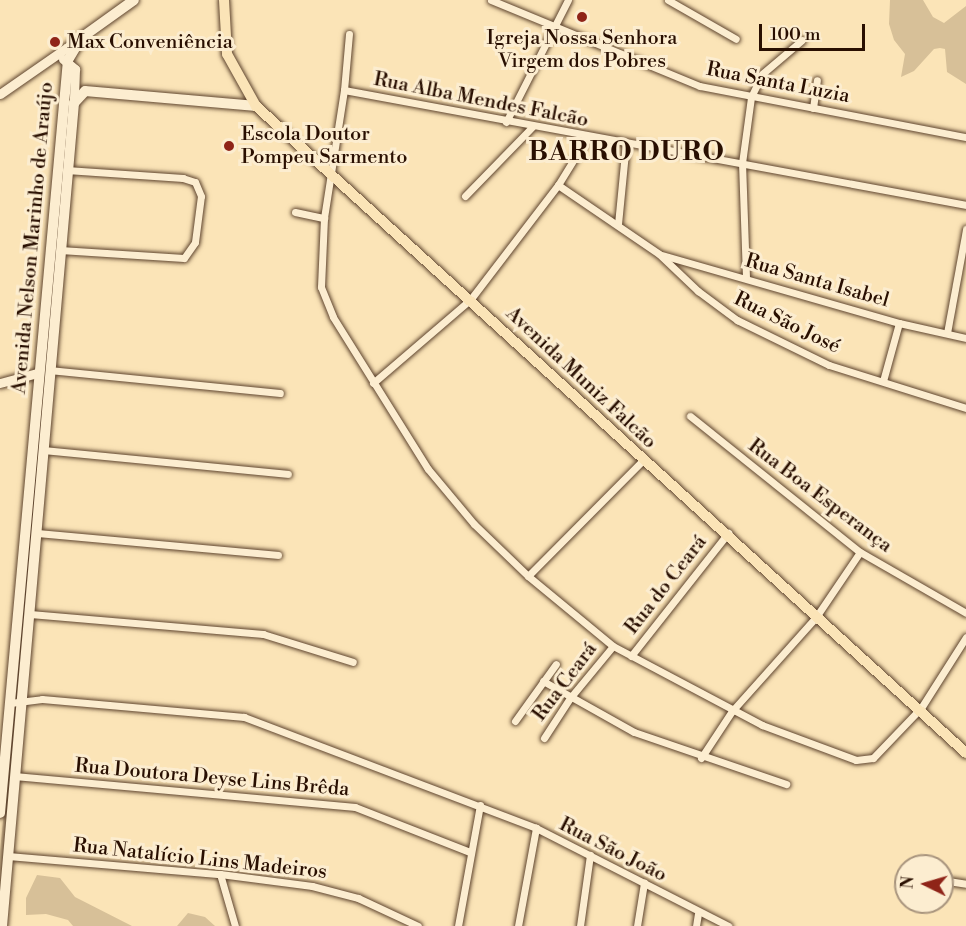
<!DOCTYPE html>
<meta charset="utf-8">
<style>
body{margin:0}
#map{position:relative;width:966px;height:926px;overflow:hidden;background:#fbe4b7;font-family:"Libre Bodoni",serif}
div>[style]{position:absolute}
.green>*{inset:0;background:#d7c098}
.roads{filter:drop-shadow(0 0 2px #5e442e) drop-shadow(0 0 2px #5e442e)}
.minor>*{height:7px;margin:-3.5px;padding:0 3.5px;transform-origin:3.5px;border-radius:3.5px;background:#fcedd0}
.tertiary>*{height:9px;margin:-4.5px;padding:0 4.5px;transform-origin:4.5px;border-radius:4.5px;background:#fcedd0}
.secondary>*{height:10px;margin:-5px;padding:0 5px;transform-origin:5px;border-radius:5px;background:#fcedd0}
.primary>*{height:10px;margin:-5px;padding:0 5px;transform-origin:5px;border-radius:5px;background:#fbe4b7}
.dots>*{width:16px;height:16px;translate:-50% -50%;box-sizing:border-box;border:3px solid #fcedd0;border-radius:50%}
span{translate:-50% -50%;white-space:nowrap;text-align:center;line-height:1.15;-webkit-text-stroke:6px #fcedd0;paint-order:stroke}
.poi-label{font-size:20px;color:#290f01}
.left{translate:0 -50%;text-align:left}
.street-label{font-size:20px;color:#290f01}
.district-label{font-size:26px;color:#290f01;font-weight:700;letter-spacing:1.5px}
.north{position:absolute;left:894px;top:854px;width:60px;height:60px;box-sizing:border-box;background:#fcedd0;border:2px solid #a8947d;border-radius:50%;rotate:275deg;font-size:16px;font-weight:700;line-height:24px;text-align:center;color:#290f01}
.north::after{content:'';display:block;margin:auto;width:21px;height:27px;background:#8f2418;clip-path:polygon(50% 0,100% 100%,50% 72%,0 100%)}
.scale{position:absolute;left:759px;top:24px;width:106px;height:27px;box-sizing:border-box;border:3px solid #290f01;border-top:0;padding-left:8px;font-size:18px;line-height:21px;white-space:nowrap;color:#290f01;-webkit-text-stroke:4px #fcedd0;paint-order:stroke}
</style>
<div id="map">
<div class="green">
<i style="clip-path:polygon(890px 0,923px 0,933px 17px,944px 23px,966px 6px,966px 84px,947px 72px,945px 49px,940px 48px,934px 49px,914px 71px,901px 77px,905px 54px,894px 40px,889px 24px)"></i>
<i style="clip-path:polygon(15px 705px,18px 706px,0 916px,0 851px)"></i>
<i style="clip-path:polygon(37px 875px,60px 878px,75px 897px,132px 926px,73px 926px,68px 920px,46px 914px,26px 915px,26px 898px)"></i>
<i style="clip-path:polygon(188px 913px,205px 917px,215px 926px,177px 926px)"></i>
</div>
<div class="roads">
<div class="minor">
<i style="left:491px;top:0;width:226px;rotate:22.4deg"></i>
<i style="left:700px;top:86px;width:271px;rotate:10.9deg"></i>
<i style="left:668px;top:0;width:78px;rotate:29.8deg"></i>
<i style="left:349px;top:34px;width:56px;rotate:95.1deg"></i>
<i style="left:344px;top:90px;width:130px;rotate:98.9deg"></i>
<i style="left:324px;top:218px;width:69px;rotate:92.5deg"></i>
<i style="left:321px;top:287px;width:32px;rotate:68deg"></i>
<i style="left:333px;top:317px;width:179px;rotate:58deg"></i>
<i style="left:428px;top:469px;width:72px;rotate:50.1deg"></i>
<i style="left:474px;top:524px;width:75px;rotate:43.9deg"></i>
<i style="left:528px;top:576px;width:110px;rotate:39.5deg"></i>
<i style="left:613px;top:646px;width:169px;rotate:27.9deg"></i>
<i style="left:762px;top:725px;width:100px;rotate:20.4deg"></i>
<i style="left:856px;top:760px;width:17px;rotate:-7deg"></i>
<i style="left:873px;top:758px;width:69px;rotate:-46.2deg"></i>
<i style="left:921px;top:708px;width:84px;rotate:-57.6deg"></i>
<i style="left:344px;top:90px;width:633px;rotate:10.47deg"></i>
<i style="left:813px;top:108px;width:28px;rotate:-82deg"></i>
<i style="left:506px;top:122px;width:137px;rotate:-63.1deg"></i>
<i style="left:558px;top:185px;width:122px;rotate:34.3deg"></i>
<i style="left:659px;top:254px;width:54px;rotate:43.5deg"></i>
<i style="left:698px;top:291px;width:49px;rotate:36.6deg"></i>
<i style="left:737px;top:320px;width:102px;rotate:26.1deg"></i>
<i style="left:829px;top:365px;width:144px;rotate:17.4deg"></i>
<i style="left:465px;top:196px;width:96px;rotate:-45.8deg"></i>
<i style="left:295px;top:212px;width:30px;rotate:12deg"></i>
<i style="left:618px;top:224px;width:81px;rotate:-84.4deg"></i>
<i style="left:60px;top:250px;width:124px;rotate:3.7deg"></i>
<i style="left:184px;top:258px;width:19px;rotate:-55deg"></i>
<i style="left:195px;top:242px;width:46px;rotate:-82.6deg"></i>
<i style="left:201px;top:196px;width:15px;rotate:-113deg"></i>
<i style="left:195px;top:182px;width:13px;rotate:-162deg"></i>
<i style="left:183px;top:178px;width:117px;rotate:-176.1deg"></i>
<i style="left:662px;top:255px;width:247px;rotate:16deg"></i>
<i style="left:899px;top:323px;width:69px;rotate:12.6deg"></i>
<i style="left:746px;top:277px;width:114px;rotate:-92deg"></i>
<i style="left:742px;top:163px;width:67px;rotate:-82.2deg"></i>
<i style="left:751px;top:97px;width:25px;rotate:-64deg"></i>
<i style="left:762px;top:74px;width:52px;rotate:-40.4deg"></i>
<i style="left:947px;top:333px;width:106px;rotate:-79.6deg"></i>
<i style="left:49px;top:370px;width:232px;rotate:5.7deg"></i>
<i style="left:883px;top:381px;width:60px;rotate:-74.6deg"></i>
<i style="left:373px;top:383px;width:128px;rotate:-40.6deg"></i>
<i style="left:470px;top:300px;width:145px;rotate:-52.6deg"></i>
<i style="left:558px;top:185px;width:55px;rotate:-58.3deg"></i>
<i style="left:690px;top:416px;width:218px;rotate:38.7deg"></i>
<i style="left:860px;top:552px;width:122px;rotate:29.9deg"></i>
<i style="left:44px;top:450px;width:245px;rotate:5.6deg"></i>
<i style="left:38px;top:533px;width:241px;rotate:5.2deg"></i>
<i style="left:528px;top:576px;width:163px;rotate:-45.2deg"></i>
<i style="left:30px;top:614px;width:234px;rotate:4.9deg"></i>
<i style="left:263px;top:634px;width:94px;rotate:17.3deg"></i>
<i style="left:631px;top:656px;width:157px;rotate:-51.7deg"></i>
<i style="left:543px;top:681px;width:104px;rotate:29.3deg"></i>
<i style="left:634px;top:732px;width:161px;rotate:18.9deg"></i>
<i style="left:10px;top:703px;width:32px;rotate:-7deg"></i>
<i style="left:42px;top:699px;width:203px;rotate:5.1deg"></i>
<i style="left:244px;top:717px;width:312px;rotate:20.8deg"></i>
<i style="left:536px;top:828px;width:216px;rotate:27deg"></i>
<i style="left:515px;top:721px;width:70px;rotate:-54.3deg"></i>
<i style="left:544px;top:738px;width:48px;rotate:-57deg"></i>
<i style="left:570px;top:698px;width:67px;rotate:-50.4deg"></i>
<i style="left:701px;top:758px;width:56px;rotate:-56.6deg"></i>
<i style="left:732px;top:711px;width:126px;rotate:-48.2deg"></i>
<i style="left:816px;top:617px;width:78px;rotate:-55.9deg"></i>
<i style="left:15px;top:776px;width:341px;rotate:5.2deg"></i>
<i style="left:355px;top:807px;width:123px;rotate:21.4deg"></i>
<i style="left:8px;top:856px;width:213px;rotate:4.9deg"></i>
<i style="left:220px;top:874px;width:93px;rotate:7.4deg"></i>
<i style="left:312px;top:886px;width:48px;rotate:14.6deg"></i>
<i style="left:358px;top:898px;width:66px;rotate:25deg"></i>
<i style="left:220px;top:874px;width:54px;rotate:73.9deg"></i>
<i style="left:948px;top:881px;width:18px;rotate:9deg"></i>
<i style="left:458px;top:926px;width:123px;rotate:-79.7deg"></i>
<i style="left:518px;top:926px;width:100px;rotate:-79.6deg"></i>
<i style="left:580px;top:926px;width:72px;rotate:-82deg"></i>
<i style="left:637px;top:926px;width:44px;rotate:-80.8deg"></i>
<i style="left:696px;top:926px;width:12px;rotate:-81deg"></i>
</div>
<div class="tertiary">
<i style="left:63px;top:59px;width:16px;rotate:40deg"></i>
<i style="left:75px;top:69px;width:34px;rotate:92deg"></i>
<i style="left:0;top:94px;width:96px;rotate:-34.8deg"></i>
<i style="left:0;top:383px;width:39px;rotate:-15deg"></i>
</div>
<div class="secondary">
<i style="left:0;top:813px;width:756px;rotate:-84.84deg"></i>
<i style="left:68px;top:60px;width:26px;rotate:-59deg"></i>
<i style="left:81px;top:38px;width:65px;rotate:-35.6deg"></i>
<i style="left:2px;top:926px;width:826px;rotate:-85deg"></i>
<i style="left:74px;top:103px;width:16px;rotate:-47deg"></i>
<i style="left:85px;top:91px;width:172px;rotate:5deg"></i>
</div>
<div class="primary">
<i style="left:224px;top:0;width:54px;rotate:86.8deg"></i>
<i style="left:227px;top:54px;width:60px;rotate:60.9deg"></i>
<i style="left:256px;top:106px;width:961px;rotate:42.34deg"></i>
</div>
</div>
<div class="dots">
<i style="left:582px;top:17px;background:#8f2418"></i>
<i style="left:55px;top:42px;background:#8f2418"></i>
<i style="left:229px;top:146px;background:#8f2418"></i>
</div>
<div class="poi-label">
<span style="left:582px;top:50px">Igreja Nossa Senhora<br>Virgem dos Pobres</span>
<span class="left" style="left:67px;top:42px">Max Conveniência</span>
<span class="left" style="left:241px;top:146px">Escola Doutor<br>Pompeu Sarmento</span>
</div>
<div class="street-label">
<span style="left:778px;top:83px;rotate:11deg">Rua Santa Luzia</span>
<span style="left:481px;top:100px;rotate:11deg">Rua Alba Mendes Falcão</span>
<span style="left:33px;top:238px;rotate:-85deg">Avenida Nelson Marinho de Araújo</span>
<span style="left:817px;top:281px;rotate:16deg">Rua Santa Isabel</span>
<span style="left:787px;top:323px;rotate:26deg">Rua São José</span>
<span style="left:581px;top:378px;rotate:43deg">Avenida Muniz Falcão</span>
<span style="left:820px;top:496px;rotate:37deg">Rua Boa Esperança</span>
<span style="left:666px;top:585px;rotate:-52deg">Rua do Ceará</span>
<span style="left:565px;top:682px;rotate:-53deg">Rua Ceará</span>
<span style="left:212px;top:778px;rotate:5deg">Rua Doutora Deyse Lins Brêda</span>
<span style="left:613px;top:850px;rotate:27deg">Rua São João</span>
<span style="left:200px;top:859px;rotate:6deg">Rua Natalício Lins Madeiros</span>
</div>
<div class="district-label">
<span style="left:627px;top:153px">BARRO DURO</span>
</div>
<div class="north">N</div>
<div class="scale">100 m</div>
</div>
